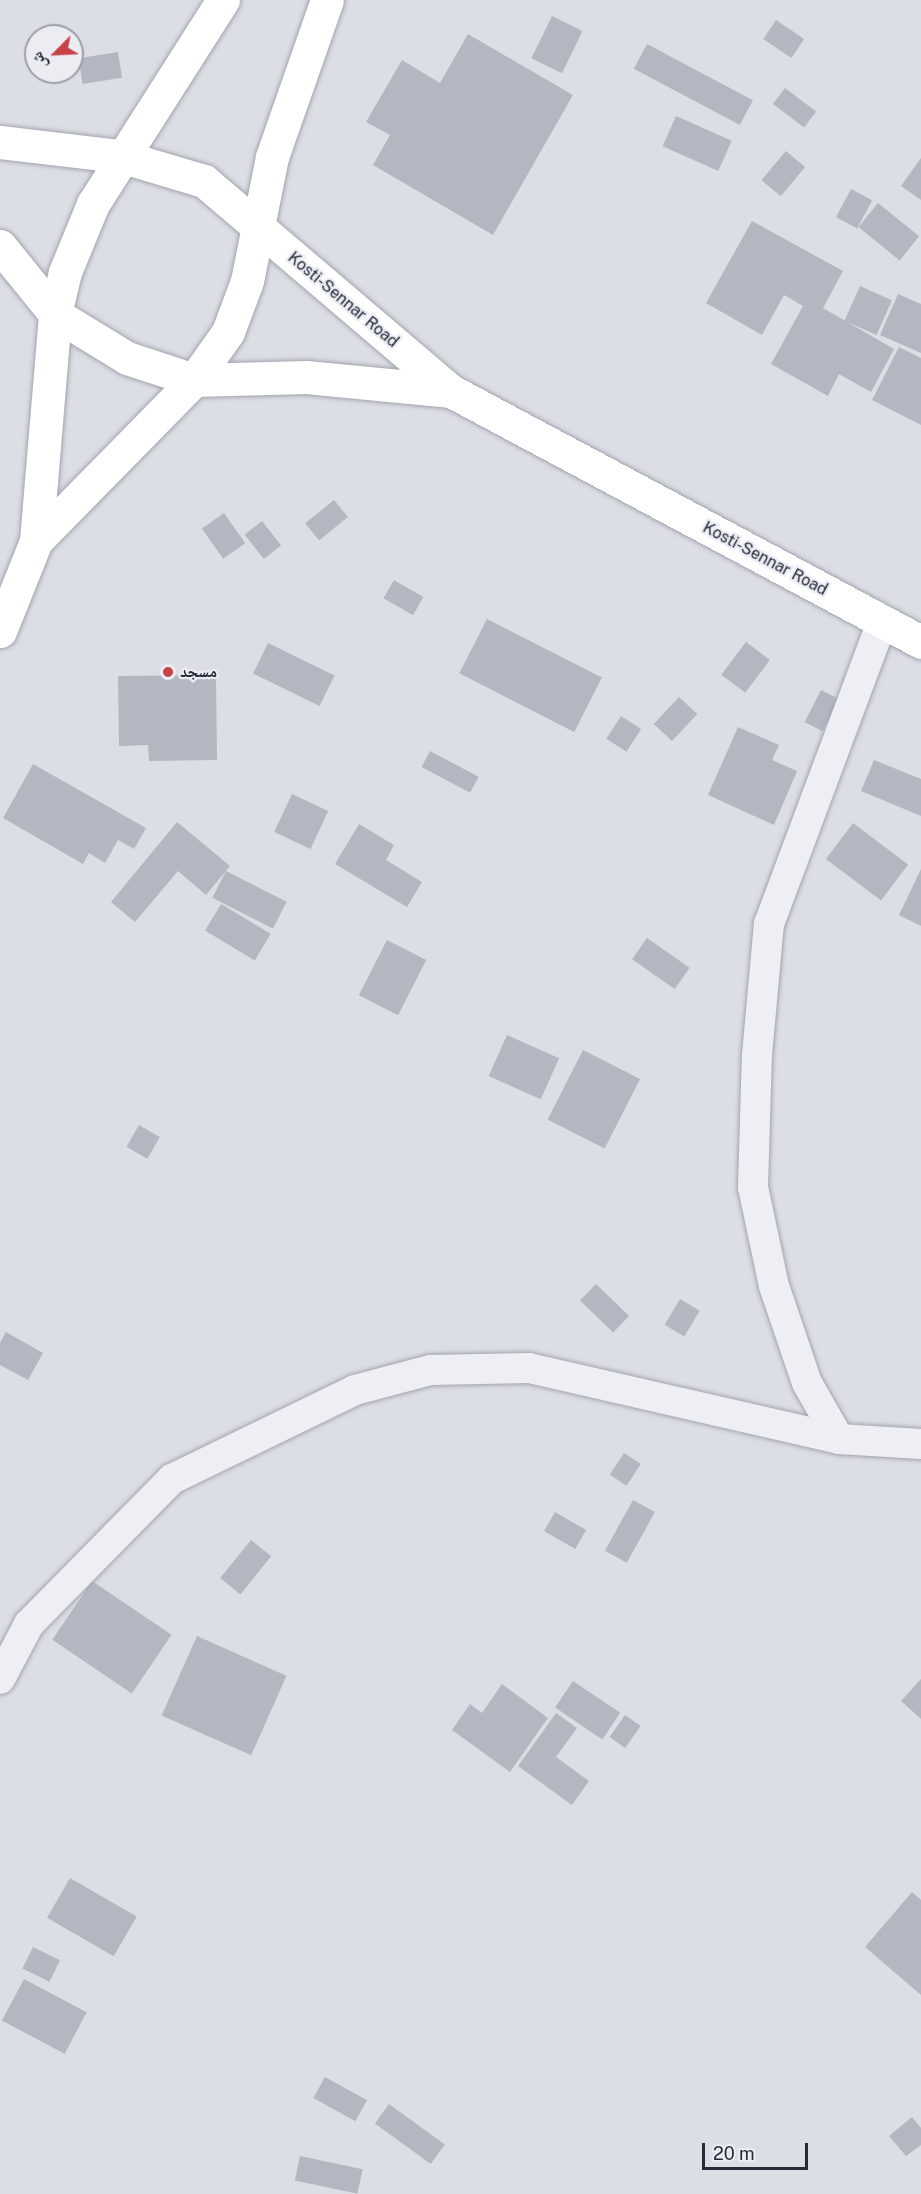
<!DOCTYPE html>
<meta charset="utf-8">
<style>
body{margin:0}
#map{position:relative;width:921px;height:2194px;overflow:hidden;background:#dcdee5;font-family:"Public Sans","Noto Naskh Arabic",sans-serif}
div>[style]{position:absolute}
.building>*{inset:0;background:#b3b7c2;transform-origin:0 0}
.roads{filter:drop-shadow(0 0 2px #a2a5af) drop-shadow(0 0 2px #a2a5af)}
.street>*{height:30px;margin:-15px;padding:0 15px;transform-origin:15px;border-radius:15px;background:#eeeff4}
.secondary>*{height:33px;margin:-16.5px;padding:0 16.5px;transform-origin:16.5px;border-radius:16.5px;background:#fff}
.highway>*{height:33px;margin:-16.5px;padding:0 16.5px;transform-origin:16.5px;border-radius:16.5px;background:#fff}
.dots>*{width:16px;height:16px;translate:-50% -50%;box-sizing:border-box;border:3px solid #ebedf3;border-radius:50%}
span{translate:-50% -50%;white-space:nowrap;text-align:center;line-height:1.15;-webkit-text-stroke:4.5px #ebedf3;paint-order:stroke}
.street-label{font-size:16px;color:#262b3b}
.poi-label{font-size:16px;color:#262b3b;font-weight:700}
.left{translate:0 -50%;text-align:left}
.north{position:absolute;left:24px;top:24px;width:60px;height:60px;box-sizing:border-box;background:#ebedf3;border:2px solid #9c9fa9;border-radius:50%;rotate:246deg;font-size:16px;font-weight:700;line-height:24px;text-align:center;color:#262b3b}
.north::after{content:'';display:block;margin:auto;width:21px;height:27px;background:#c84348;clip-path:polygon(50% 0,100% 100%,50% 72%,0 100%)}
.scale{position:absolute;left:702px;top:2143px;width:106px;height:27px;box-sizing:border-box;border:3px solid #262b3b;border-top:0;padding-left:8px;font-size:18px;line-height:21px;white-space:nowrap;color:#262b3b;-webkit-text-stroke:4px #ebedf3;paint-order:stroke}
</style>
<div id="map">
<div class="building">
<i style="left:552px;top:16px;width:34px;height:47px;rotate:26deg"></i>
<i style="left:776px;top:20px;width:34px;height:23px;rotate:34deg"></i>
<i style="clip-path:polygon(468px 34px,573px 95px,493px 235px,373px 165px,390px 135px,366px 122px,402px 60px,440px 83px)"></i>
<i style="left:647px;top:44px;width:120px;height:28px;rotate:28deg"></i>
<i style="left:118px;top:52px;width:26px;height:40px;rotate:81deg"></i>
<i style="left:785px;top:88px;width:39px;height:20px;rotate:37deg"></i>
<i style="left:676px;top:116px;width:61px;height:33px;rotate:24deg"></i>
<i style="left:786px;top:151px;width:25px;height:38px;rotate:40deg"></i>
<i style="clip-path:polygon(921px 158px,921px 200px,901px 186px)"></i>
<i style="left:851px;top:189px;width:24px;height:32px;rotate:28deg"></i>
<i style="left:878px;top:203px;width:53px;height:31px;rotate:39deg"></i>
<i style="clip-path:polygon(752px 221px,843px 271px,823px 308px,894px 349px,871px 392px,839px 374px,828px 396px,771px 364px,803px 306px,784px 295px,762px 335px,706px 303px)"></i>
<i style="left:860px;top:286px;width:35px;height:38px;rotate:24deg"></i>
<i style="clip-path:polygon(898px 294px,921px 304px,921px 353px,880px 335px)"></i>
<i style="clip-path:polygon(899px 347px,921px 358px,921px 425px,872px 400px)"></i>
<i style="left:334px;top:500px;width:22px;height:37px;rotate:51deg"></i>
<i style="left:224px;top:513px;width:37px;height:27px;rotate:55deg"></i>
<i style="left:262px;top:521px;width:31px;height:22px;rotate:52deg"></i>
<i style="left:394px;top:580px;width:34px;height:21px;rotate:30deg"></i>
<i style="left:487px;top:619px;width:129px;height:61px;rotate:27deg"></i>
<i style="left:746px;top:642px;width:30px;height:41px;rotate:37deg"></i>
<i style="left:268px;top:643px;width:74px;height:34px;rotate:26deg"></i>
<i style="clip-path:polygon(216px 675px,217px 760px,149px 761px,148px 745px,119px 746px,118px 676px)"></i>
<i style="left:821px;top:690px;width:20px;height:36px;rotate:27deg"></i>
<i style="left:679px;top:697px;width:25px;height:37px;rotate:43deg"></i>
<i style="left:621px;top:716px;width:24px;height:27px;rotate:33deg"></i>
<i style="clip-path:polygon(738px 727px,779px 745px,772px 760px,797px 771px,774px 825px,708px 795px)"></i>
<i style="left:430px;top:751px;width:55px;height:18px;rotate:28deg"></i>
<i style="clip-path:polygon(874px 760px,921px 779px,921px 816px,861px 791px)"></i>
<i style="clip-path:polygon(33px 764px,146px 828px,134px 849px,118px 840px,105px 863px,89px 853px,83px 864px,3px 818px)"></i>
<i style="left:292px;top:794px;width:40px;height:42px;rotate:25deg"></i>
<i style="clip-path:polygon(177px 822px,230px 866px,206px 895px,178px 871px,135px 922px,111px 902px)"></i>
<i style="left:853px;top:823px;width:69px;height:45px;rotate:37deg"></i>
<i style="clip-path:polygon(359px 824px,394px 845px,386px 860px,422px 882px,407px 907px,335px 864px)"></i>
<i style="clip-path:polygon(921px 869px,921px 926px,899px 915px)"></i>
<i style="left:226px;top:871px;width:68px;height:30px;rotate:27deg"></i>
<i style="left:221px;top:904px;width:58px;height:31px;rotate:31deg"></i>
<i style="left:647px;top:938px;width:52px;height:26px;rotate:35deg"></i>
<i style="left:387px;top:940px;width:44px;height:62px;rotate:27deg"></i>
<i style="left:507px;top:1035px;width:57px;height:45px;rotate:24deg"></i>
<i style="left:583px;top:1050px;width:64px;height:78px;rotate:27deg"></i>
<i style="left:139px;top:1125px;width:24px;height:25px;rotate:30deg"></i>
<i style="left:596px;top:1284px;width:46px;height:23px;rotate:44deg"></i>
<i style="left:680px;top:1299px;width:23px;height:30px;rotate:31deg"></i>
<i style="clip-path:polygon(6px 1332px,43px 1353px,28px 1380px,0 1365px,0 1343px)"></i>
<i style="left:624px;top:1453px;width:20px;height:26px;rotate:33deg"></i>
<i style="left:633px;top:1500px;width:25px;height:58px;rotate:29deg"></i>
<i style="left:555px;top:1512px;width:36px;height:22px;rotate:30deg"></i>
<i style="left:251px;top:1540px;width:26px;height:49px;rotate:39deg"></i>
<i style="left:92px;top:1581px;width:96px;height:71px;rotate:34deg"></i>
<i style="left:197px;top:1636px;width:98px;height:87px;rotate:24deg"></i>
<i style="clip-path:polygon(921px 1679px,921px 1719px,901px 1701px)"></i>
<i style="left:573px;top:1681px;width:57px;height:32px;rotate:34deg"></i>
<i style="clip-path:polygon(502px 1684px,548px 1718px,510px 1772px,452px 1730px,470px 1704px,482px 1713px)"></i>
<i style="clip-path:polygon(556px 1713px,577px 1728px,556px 1757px,589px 1781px,572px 1805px,518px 1766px)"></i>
<i style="left:625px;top:1715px;width:19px;height:27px;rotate:35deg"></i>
<i style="left:70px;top:1878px;width:77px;height:46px;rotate:30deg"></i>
<i style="clip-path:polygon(912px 1892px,921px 1900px,921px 1995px,865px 1947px)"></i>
<i style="left:33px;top:1947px;width:30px;height:24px;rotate:26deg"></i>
<i style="left:24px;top:1979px;width:71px;height:47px;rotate:28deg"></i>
<i style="left:325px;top:2077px;width:48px;height:24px;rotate:29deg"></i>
<i style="left:389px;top:2104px;width:69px;height:24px;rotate:36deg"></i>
<i style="clip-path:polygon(912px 2117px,921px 2128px,921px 2145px,906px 2156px,889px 2136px)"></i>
<i style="left:300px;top:2156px;width:64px;height:25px;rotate:12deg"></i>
</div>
<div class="roads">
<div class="street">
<i style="left:839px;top:1439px;width:64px;rotate:-119.7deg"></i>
<i style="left:807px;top:1383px;width:102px;rotate:-108.8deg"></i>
<i style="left:774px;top:1286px;width:101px;rotate:-102deg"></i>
<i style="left:753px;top:1187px;width:132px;rotate:-88.3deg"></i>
<i style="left:757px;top:1055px;width:132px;rotate:-84.8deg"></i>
<i style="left:769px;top:924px;width:323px;rotate:-69.5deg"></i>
<i style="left:0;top:1679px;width:62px;rotate:-62.2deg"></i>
<i style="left:29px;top:1624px;width:204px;rotate:-45.4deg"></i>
<i style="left:172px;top:1479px;width:203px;rotate:-25.9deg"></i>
<i style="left:355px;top:1390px;width:78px;rotate:-14.9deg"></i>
<i style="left:430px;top:1370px;width:99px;rotate:-1.2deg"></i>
<i style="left:529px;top:1368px;width:318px;rotate:12.9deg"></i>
<i style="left:839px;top:1439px;width:82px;rotate:3.5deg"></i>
</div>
<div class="secondary">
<i style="left:36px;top:541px;width:226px;rotate:-45.5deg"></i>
<i style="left:194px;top:380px;width:59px;rotate:-54.7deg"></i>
<i style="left:228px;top:332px;width:54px;rotate:-69.6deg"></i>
<i style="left:247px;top:281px;width:126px;rotate:-78.6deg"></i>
<i style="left:272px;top:157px;width:166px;rotate:-70.7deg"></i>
<i style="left:0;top:631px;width:97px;rotate:-68.2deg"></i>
<i style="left:36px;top:541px;width:228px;rotate:-85.2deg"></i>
<i style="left:55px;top:314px;width:43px;rotate:-76.6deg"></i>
<i style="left:65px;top:272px;width:74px;rotate:-67.6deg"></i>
<i style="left:93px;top:204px;width:242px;rotate:-57.5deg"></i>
</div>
<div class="highway">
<i style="left:0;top:142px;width:121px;rotate:6.7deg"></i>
<i style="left:120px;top:156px;width:88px;rotate:16.6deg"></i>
<i style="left:204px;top:181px;width:324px;rotate:40.4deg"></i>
<i style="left:451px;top:391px;width:533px;rotate:28.1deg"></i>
<i style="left:0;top:246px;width:87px;rotate:51deg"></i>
<i style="left:55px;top:314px;width:84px;rotate:31.4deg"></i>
<i style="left:127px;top:358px;width:71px;rotate:18.2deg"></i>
<i style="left:194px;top:380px;width:112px;rotate:-1.5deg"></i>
<i style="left:306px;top:377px;width:146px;rotate:5.5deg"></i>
</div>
</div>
<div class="dots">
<i style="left:168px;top:672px;background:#c84348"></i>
</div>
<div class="street-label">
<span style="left:343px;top:300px;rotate:40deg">Kosti-Sennar Road</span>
<span style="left:765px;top:559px;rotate:28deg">Kosti-Sennar Road</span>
</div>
<div class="poi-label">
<span class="left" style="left:180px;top:672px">مسجد</span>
</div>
<div class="north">ش</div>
<div class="scale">20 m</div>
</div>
